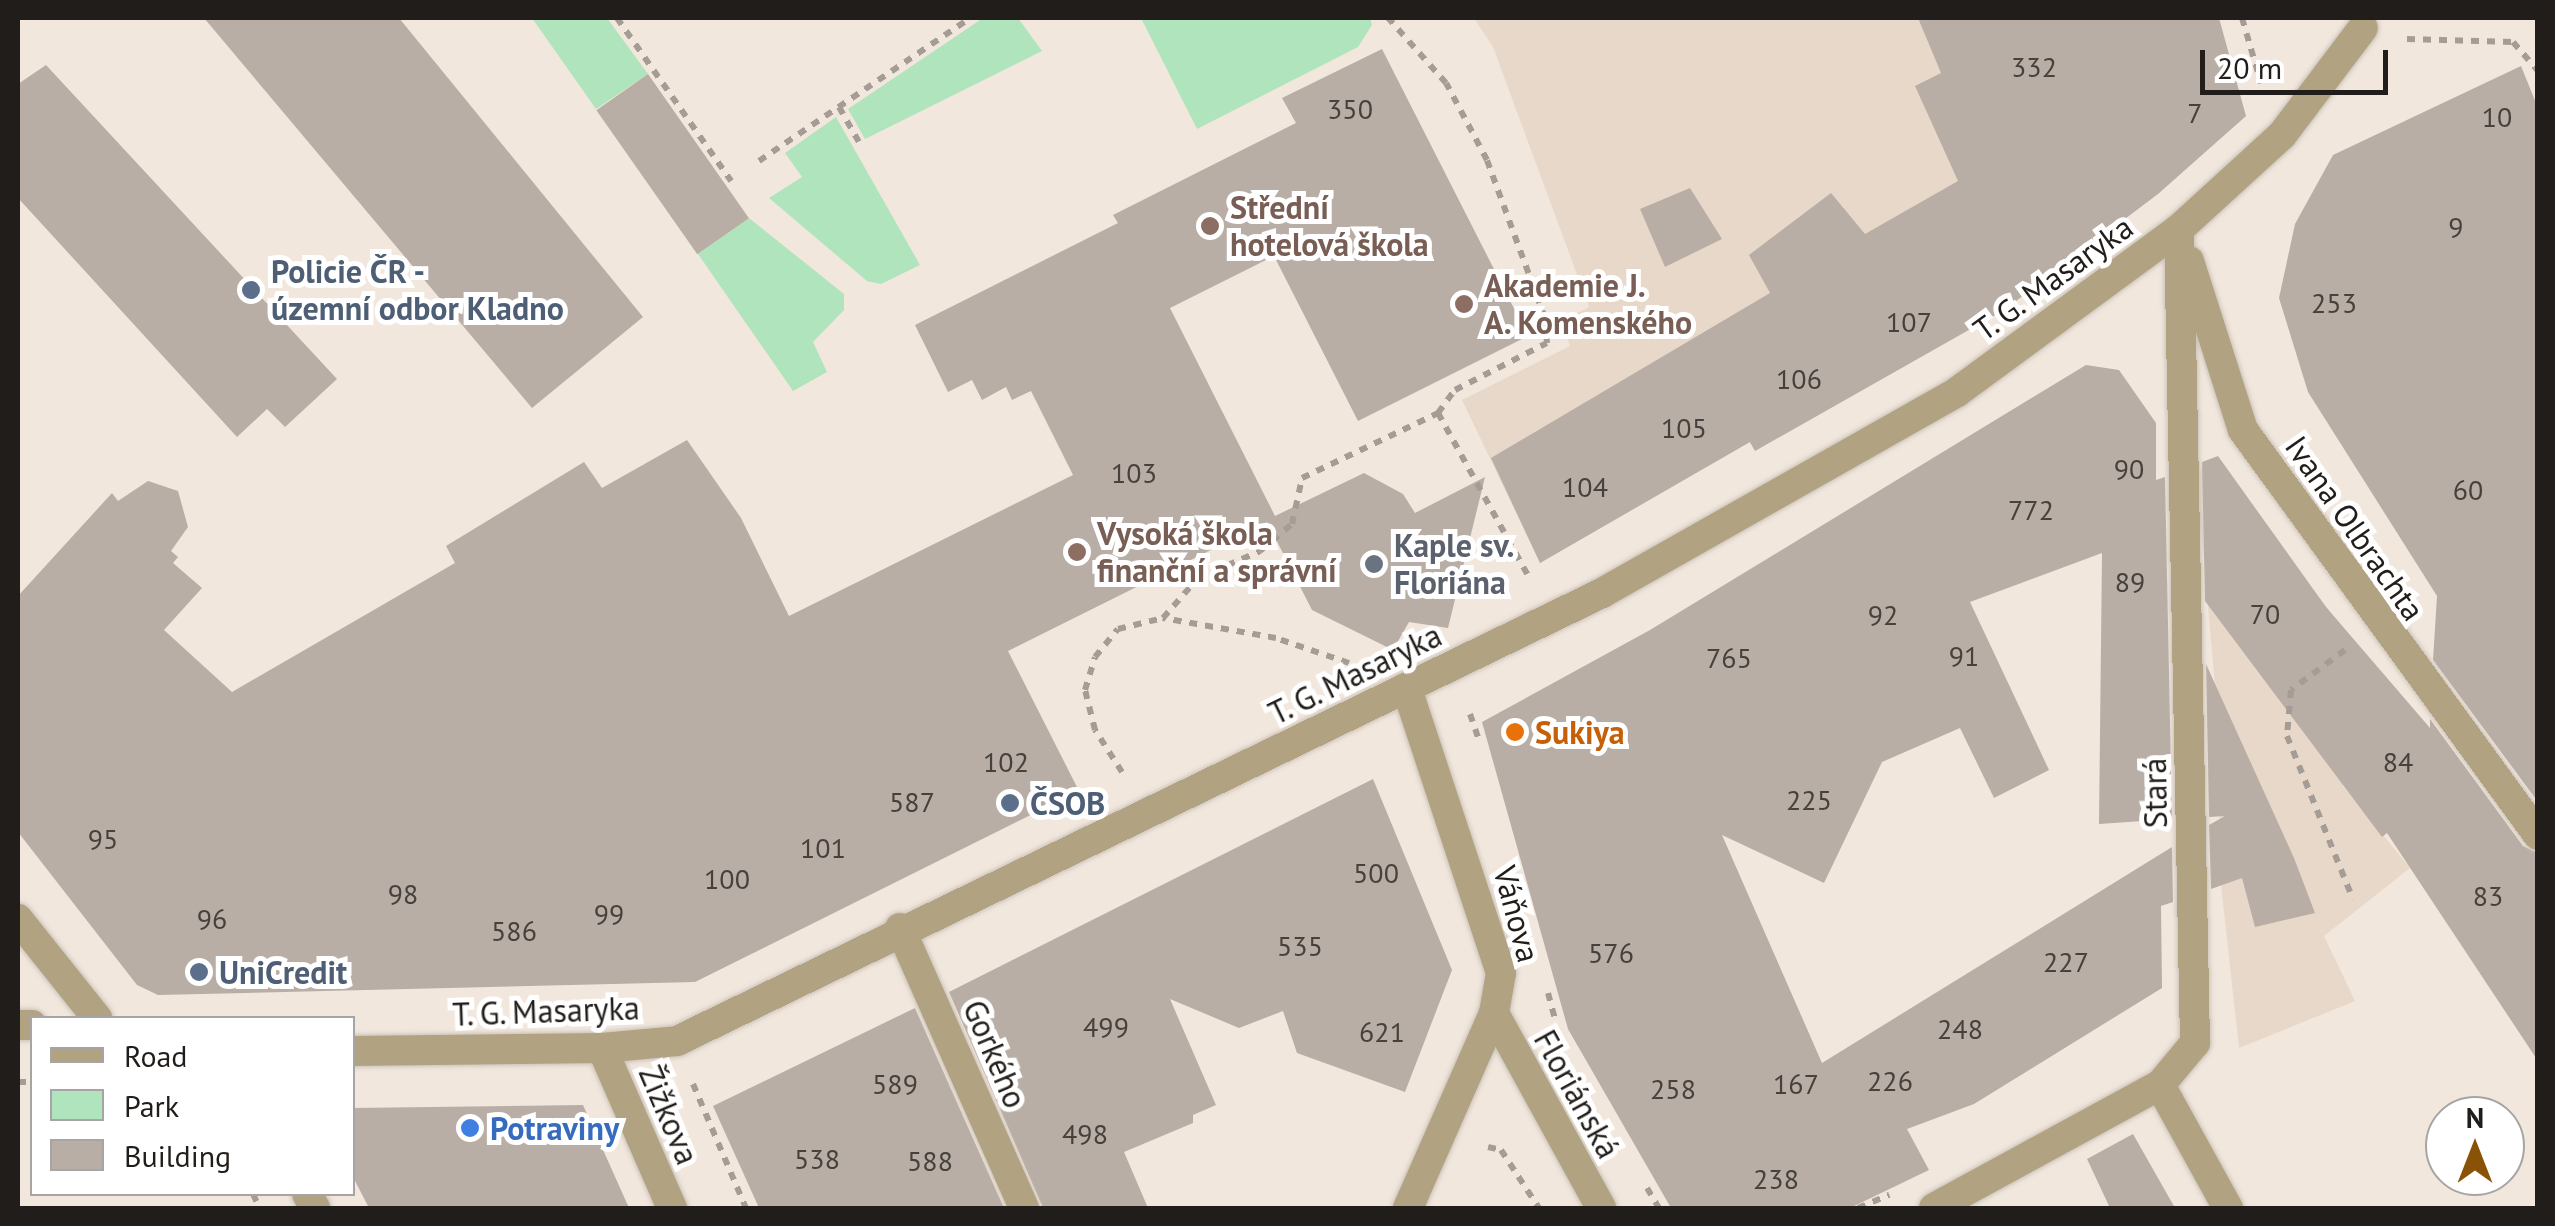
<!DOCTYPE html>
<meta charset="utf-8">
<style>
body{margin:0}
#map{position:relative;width:2555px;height:1226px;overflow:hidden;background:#f1e7dd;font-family:"PT Sans",sans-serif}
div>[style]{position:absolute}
.built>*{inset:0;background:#e8d8c9}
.green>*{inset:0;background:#b0e4bc}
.building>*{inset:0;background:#b8aea5;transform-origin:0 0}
.path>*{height:6px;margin-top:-3px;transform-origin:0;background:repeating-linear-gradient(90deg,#a49c95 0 8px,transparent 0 16px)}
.roads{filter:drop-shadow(0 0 2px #ccc3ba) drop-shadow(0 0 2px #ccc3ba)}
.street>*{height:30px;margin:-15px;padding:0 15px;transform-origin:15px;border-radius:15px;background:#b1a382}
.dots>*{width:28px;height:28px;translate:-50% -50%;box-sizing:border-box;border:5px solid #fff;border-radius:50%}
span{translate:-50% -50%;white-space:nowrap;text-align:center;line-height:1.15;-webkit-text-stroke:10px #fff;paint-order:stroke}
.number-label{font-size:28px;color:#47413d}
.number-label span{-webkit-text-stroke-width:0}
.education-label{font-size:32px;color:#785e54;font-weight:700}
.left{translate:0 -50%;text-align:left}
.service-label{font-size:32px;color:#4e5e75;font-weight:700}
.street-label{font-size:32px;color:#211d1a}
.worship-label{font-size:32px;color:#5b616d;font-weight:700}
.food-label{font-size:32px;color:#c56008;font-weight:700}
.shop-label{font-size:32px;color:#366cbe;font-weight:700}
.frame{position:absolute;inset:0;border:20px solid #211d1a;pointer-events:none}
.legend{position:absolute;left:30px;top:1016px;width:325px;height:180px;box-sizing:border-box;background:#fff;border:2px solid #a6a5a3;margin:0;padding:12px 18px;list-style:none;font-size:30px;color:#211d1a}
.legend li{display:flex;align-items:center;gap:20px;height:50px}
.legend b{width:50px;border:2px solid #a6a5a3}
.north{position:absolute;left:2425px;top:1096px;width:100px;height:100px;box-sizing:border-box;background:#fff;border:2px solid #a6a5a3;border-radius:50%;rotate:0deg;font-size:28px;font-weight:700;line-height:40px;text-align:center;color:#211d1a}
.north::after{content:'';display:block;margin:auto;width:35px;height:45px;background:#8a5206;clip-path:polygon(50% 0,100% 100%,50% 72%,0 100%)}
.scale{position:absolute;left:2200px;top:50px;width:188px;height:45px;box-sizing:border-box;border:5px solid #211d1a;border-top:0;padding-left:12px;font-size:30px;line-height:35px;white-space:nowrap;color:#211d1a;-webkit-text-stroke:8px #fff;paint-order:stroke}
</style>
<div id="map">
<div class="built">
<i style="clip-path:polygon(1474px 18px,2217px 18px,2246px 116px,2159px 192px,2004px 310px,1755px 451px,1749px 442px,1540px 563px,1462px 400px,1570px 346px,1561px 321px,1589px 307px,1493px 47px)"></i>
<i style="clip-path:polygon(2213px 458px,2354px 643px,2343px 786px,2410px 868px,2324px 936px,2355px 1001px,2239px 1048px,2221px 885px,2217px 710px,2199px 503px,2198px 471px)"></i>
</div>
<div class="green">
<i style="clip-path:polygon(532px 18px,607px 18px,648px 74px,596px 109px)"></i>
<i style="clip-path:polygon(983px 18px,1018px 18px,1042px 51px,865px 139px,848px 109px)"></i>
<i style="clip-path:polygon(1141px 18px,1370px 18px,1372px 25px,1358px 47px,1197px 129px)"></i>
<i style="clip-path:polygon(836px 117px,920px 265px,881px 284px,867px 281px,769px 198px,802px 177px,785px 153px)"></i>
<i style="clip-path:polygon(749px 218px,844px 294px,844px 310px,813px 342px,827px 372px,793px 391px,698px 254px)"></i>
</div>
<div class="building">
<i style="clip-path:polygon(204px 18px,399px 18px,643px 317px,532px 408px)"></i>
<i style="clip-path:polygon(1918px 18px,2219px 18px,2246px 116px,2158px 194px,2004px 310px,1755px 451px,1750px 442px,1540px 563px,1491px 458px,1770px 293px,1749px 255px,1831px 193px,1865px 234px,1958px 181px,1915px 86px,1941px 73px)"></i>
<i style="clip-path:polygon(1382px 49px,1528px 336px,1358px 421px,1274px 256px,1170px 308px,1275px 516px,1364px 473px,1403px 494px,1415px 513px,1485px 477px,1448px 628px,1409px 622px,1393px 650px,1312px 610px,1267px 522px,1008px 651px,1079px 791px,695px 982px,158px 995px,137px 985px,18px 832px,18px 596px,112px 493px,118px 501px,148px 481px,178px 491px,188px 527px,171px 551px,178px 557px,173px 563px,202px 588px,164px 630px,232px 692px,455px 563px,446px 546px,584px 462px,602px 488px,687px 440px,741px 518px,789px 616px,1073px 475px,1031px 391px,1012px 400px,1006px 387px,982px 400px,972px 380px,948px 392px,915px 325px,1118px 223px,1113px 215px,1296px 123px,1282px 98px)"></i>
<i style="clip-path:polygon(46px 65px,337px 379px,285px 427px,267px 409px,237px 437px,18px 198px,18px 84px)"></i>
<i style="clip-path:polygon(2521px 66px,2538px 108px,2538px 802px,2433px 660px,2437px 596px,2308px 392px,2279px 298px,2295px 224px,2333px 155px)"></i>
<i style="left:648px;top:74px;width:176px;height:63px;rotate:55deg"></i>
<i style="clip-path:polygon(1690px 188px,1722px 239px,1665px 267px,1640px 209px)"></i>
<i style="clip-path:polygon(2086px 365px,2119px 370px,2156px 423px,2156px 480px,2165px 477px,2172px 819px,2099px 824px,2102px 553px,1970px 602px,2049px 770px,1994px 798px,1960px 728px,1882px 762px,1824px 883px,1722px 835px,1822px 1063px,2172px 847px,2173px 902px,2161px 906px,2162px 988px,1974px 1104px,1907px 1129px,1929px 1170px,1850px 1208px,1671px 1208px,1568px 1029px,1482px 722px,1650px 630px)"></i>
<i style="clip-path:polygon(2218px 456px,2326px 607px,2430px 728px,2430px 719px,2523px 846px,2538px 853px,2538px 1061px,2387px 833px,2382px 837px,2205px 601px,2202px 462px)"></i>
<i style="clip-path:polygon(2206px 664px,2294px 858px,2315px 913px,2255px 927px,2242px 878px,2211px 889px,2209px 825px,2225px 816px,2209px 817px)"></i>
<i style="clip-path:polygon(1373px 779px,1452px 970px,1405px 1092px,1297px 1053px,1283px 1011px,1239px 1028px,1170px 999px,1216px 1105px,1193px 1115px,1193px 1123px,1124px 1152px,1148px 1208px,1043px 1208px,949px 992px)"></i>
<i style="clip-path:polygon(915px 1008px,1004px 1208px,759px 1208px,713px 1106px)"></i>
<i style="clip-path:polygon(583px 1105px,629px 1208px,369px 1208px,352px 1175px,352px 1108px)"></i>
<i style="clip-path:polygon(2133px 1134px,2175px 1208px,2110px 1208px,2087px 1159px)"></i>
</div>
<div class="path">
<i style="left:617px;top:18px;width:199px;rotate:55deg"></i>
<i style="left:2242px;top:18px;width:68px;rotate:73.7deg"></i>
<i style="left:2407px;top:39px;width:106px;rotate:1.6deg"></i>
<i style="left:2513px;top:42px;width:38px;rotate:49deg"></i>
<i style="left:839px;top:107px;width:40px;rotate:60.3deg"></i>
<i style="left:759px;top:161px;width:255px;rotate:-34.1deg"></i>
<i style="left:1438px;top:413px;width:188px;rotate:61deg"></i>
<i style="left:2345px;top:650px;width:67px;rotate:143.5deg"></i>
<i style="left:2291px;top:690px;width:46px;rotate:95deg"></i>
<i style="left:2287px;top:736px;width:176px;rotate:68deg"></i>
<i style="left:1349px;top:663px;width:77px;rotate:-161.1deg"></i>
<i style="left:1276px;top:638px;width:115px;rotate:-170deg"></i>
<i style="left:1163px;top:618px;width:53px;rotate:-48.8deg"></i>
<i style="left:1198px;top:578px;width:68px;rotate:-23.5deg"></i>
<i style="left:1260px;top:551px;width:42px;rotate:-40.2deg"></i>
<i style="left:1292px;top:524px;width:47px;rotate:-77.7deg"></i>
<i style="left:1302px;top:478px;width:151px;rotate:-25.5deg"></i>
<i style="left:1438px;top:413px;width:29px;rotate:-54deg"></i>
<i style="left:1455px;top:390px;width:103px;rotate:-27.1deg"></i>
<i style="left:1547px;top:343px;width:25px;rotate:-95deg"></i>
<i style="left:1545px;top:318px;width:168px;rotate:-110.2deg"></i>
<i style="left:1487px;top:160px;width:87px;rotate:-118deg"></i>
<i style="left:1446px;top:83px;width:87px;rotate:-131.7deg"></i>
<i style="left:1470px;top:714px;width:28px;rotate:71deg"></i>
<i style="left:1122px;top:772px;width:50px;rotate:-122.7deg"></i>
<i style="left:1095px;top:730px;width:41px;rotate:-104deg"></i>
<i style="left:1085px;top:690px;width:34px;rotate:-73deg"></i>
<i style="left:1095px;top:657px;width:36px;rotate:-51deg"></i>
<i style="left:1118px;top:629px;width:46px;rotate:-13.7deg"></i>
<i style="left:1548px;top:993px;width:27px;rotate:75deg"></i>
<i style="left:18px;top:1082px;width:14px"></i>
<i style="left:693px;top:1084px;width:135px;rotate:66.9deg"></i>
<i style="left:1488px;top:1147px;width:13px;rotate:13deg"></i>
<i style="left:1501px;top:1150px;width:69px;rotate:56.8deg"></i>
<i style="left:1647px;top:1188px;width:23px;rotate:59deg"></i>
<i style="left:253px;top:1194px;width:14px;rotate:65deg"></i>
<i style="left:1858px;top:1208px;width:34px;rotate:-23deg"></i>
</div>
<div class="roads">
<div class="street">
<i style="left:2189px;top:261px;width:177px;rotate:72.3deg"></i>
<i style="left:2243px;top:430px;width:501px;rotate:53.93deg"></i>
<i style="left:1407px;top:689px;width:299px;rotate:71.7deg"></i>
<i style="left:1501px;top:973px;width:41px;rotate:99.9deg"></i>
<i style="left:1494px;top:1013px;width:213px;rotate:113.8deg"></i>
<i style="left:18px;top:919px;width:127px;rotate:51.4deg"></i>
<i style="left:900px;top:928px;width:306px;rotate:66.1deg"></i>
<i style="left:1494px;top:1013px;width:222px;rotate:61.2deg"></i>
<i style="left:18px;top:1025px;width:14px"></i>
<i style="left:602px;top:1048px;width:175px;rotate:66.4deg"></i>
<i style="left:352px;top:1051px;width:250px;rotate:-0.7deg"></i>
<i style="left:602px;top:1048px;width:75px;rotate:-5.3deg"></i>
<i style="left:677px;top:1041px;width:1028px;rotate:-25.84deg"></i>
<i style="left:1602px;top:593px;width:408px;rotate:-29.5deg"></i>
<i style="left:1957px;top:392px;width:275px;rotate:-36.3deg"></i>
<i style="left:2179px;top:229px;width:139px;rotate:-42.4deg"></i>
<i style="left:2282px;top:135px;width:134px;rotate:-52.9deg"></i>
<i style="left:2160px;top:1085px;width:141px;rotate:61.1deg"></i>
<i style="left:307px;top:1194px;width:16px;rotate:60deg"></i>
<i style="left:1934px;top:1208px;width:257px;rotate:-28.6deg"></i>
<i style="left:2160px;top:1085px;width:55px;rotate:-50.2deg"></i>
<i style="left:2195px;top:1043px;width:814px;rotate:-91.13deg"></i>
</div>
</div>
<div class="dots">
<i style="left:1210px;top:226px;background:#8d6e63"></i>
<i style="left:251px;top:290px;background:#5c6f8a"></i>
<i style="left:1464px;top:304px;background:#8d6e63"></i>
<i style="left:1077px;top:552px;background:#8d6e63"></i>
<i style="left:1374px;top:564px;background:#6b7280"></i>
<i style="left:1515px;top:732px;background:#e8710a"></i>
<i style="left:1010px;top:803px;background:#5c6f8a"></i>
<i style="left:199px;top:972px;background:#5c6f8a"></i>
<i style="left:470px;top:1128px;background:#3f7fe0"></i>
</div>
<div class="number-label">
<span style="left:2034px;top:67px">332</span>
<span style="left:1350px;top:109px">350</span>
<span style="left:2195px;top:113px">7</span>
<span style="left:2497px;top:117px">10</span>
<span style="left:2456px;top:227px">9</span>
<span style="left:2334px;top:303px">253</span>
<span style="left:1909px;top:322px">107</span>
<span style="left:1799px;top:379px">106</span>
<span style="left:1684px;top:428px">105</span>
<span style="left:2129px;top:469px">90</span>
<span style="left:1134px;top:473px">103</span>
<span style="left:1585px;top:487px">104</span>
<span style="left:2468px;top:490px">60</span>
<span style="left:2031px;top:510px">772</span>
<span style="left:2130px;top:582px">89</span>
<span style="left:2265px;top:614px">70</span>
<span style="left:1883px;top:615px">92</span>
<span style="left:1964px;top:656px">91</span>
<span style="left:1729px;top:658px">765</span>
<span style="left:1006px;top:762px">102</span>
<span style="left:2398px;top:762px">84</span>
<span style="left:1809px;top:800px">225</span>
<span style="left:912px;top:802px">587</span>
<span style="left:103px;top:839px">95</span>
<span style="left:823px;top:848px">101</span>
<span style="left:1376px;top:873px">500</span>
<span style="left:727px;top:879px">100</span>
<span style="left:403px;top:894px">98</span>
<span style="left:2488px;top:896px">83</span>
<span style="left:609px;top:914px">99</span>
<span style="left:212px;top:919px">96</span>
<span style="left:514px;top:931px">586</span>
<span style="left:1300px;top:946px">535</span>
<span style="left:1611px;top:953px">576</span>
<span style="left:2066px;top:962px">227</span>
<span style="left:1106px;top:1027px">499</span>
<span style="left:1960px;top:1029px">248</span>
<span style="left:1382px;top:1032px">621</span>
<span style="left:1890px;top:1081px">226</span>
<span style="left:895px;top:1084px">589</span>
<span style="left:1796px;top:1084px">167</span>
<span style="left:1673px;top:1089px">258</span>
<span style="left:1085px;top:1134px">498</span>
<span style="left:817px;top:1159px">538</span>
<span style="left:930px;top:1161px">588</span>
<span style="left:1776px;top:1179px">238</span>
</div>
<div class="education-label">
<span class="left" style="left:1230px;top:226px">Střední<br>hotelová škola</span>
<span class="left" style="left:1484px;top:304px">Akademie J.<br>A. Komenského</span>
<span class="left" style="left:1097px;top:552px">Vysoká škola<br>finanční a správní</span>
</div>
<div class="service-label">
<span class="left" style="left:271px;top:290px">Policie ČR -<br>územní odbor Kladno</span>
<span class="left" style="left:1030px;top:803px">ČSOB</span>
<span class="left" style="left:219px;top:972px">UniCredit</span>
</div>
<div class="street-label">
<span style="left:2053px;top:278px;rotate:-36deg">T. G. Masaryka</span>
<span style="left:2355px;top:528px;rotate:55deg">Ivana Olbrachta</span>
<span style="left:1355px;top:674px;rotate:-26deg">T. G. Masaryka</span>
<span style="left:2155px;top:793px;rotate:-91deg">Stará</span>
<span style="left:1517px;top:914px;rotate:75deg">Váňova</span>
<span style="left:546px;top:1011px;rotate:-2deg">T. G. Masaryka</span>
<span style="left:995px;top:1054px;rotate:67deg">Gorkého</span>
<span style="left:1577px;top:1094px;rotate:61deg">Floriánská</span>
<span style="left:669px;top:1115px;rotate:67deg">Žižkova</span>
</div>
<div class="worship-label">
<span class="left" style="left:1394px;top:564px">Kaple sv.<br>Floriána</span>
</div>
<div class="food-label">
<span class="left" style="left:1535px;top:732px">Sukiya</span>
</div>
<div class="shop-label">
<span class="left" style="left:490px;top:1128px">Potraviny</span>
</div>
<div class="frame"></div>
<ul class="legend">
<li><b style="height:12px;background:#b1a382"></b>Road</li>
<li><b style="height:28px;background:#b0e4bc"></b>Park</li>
<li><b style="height:28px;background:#b8aea5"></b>Building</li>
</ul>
<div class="north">N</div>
<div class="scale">20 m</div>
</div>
